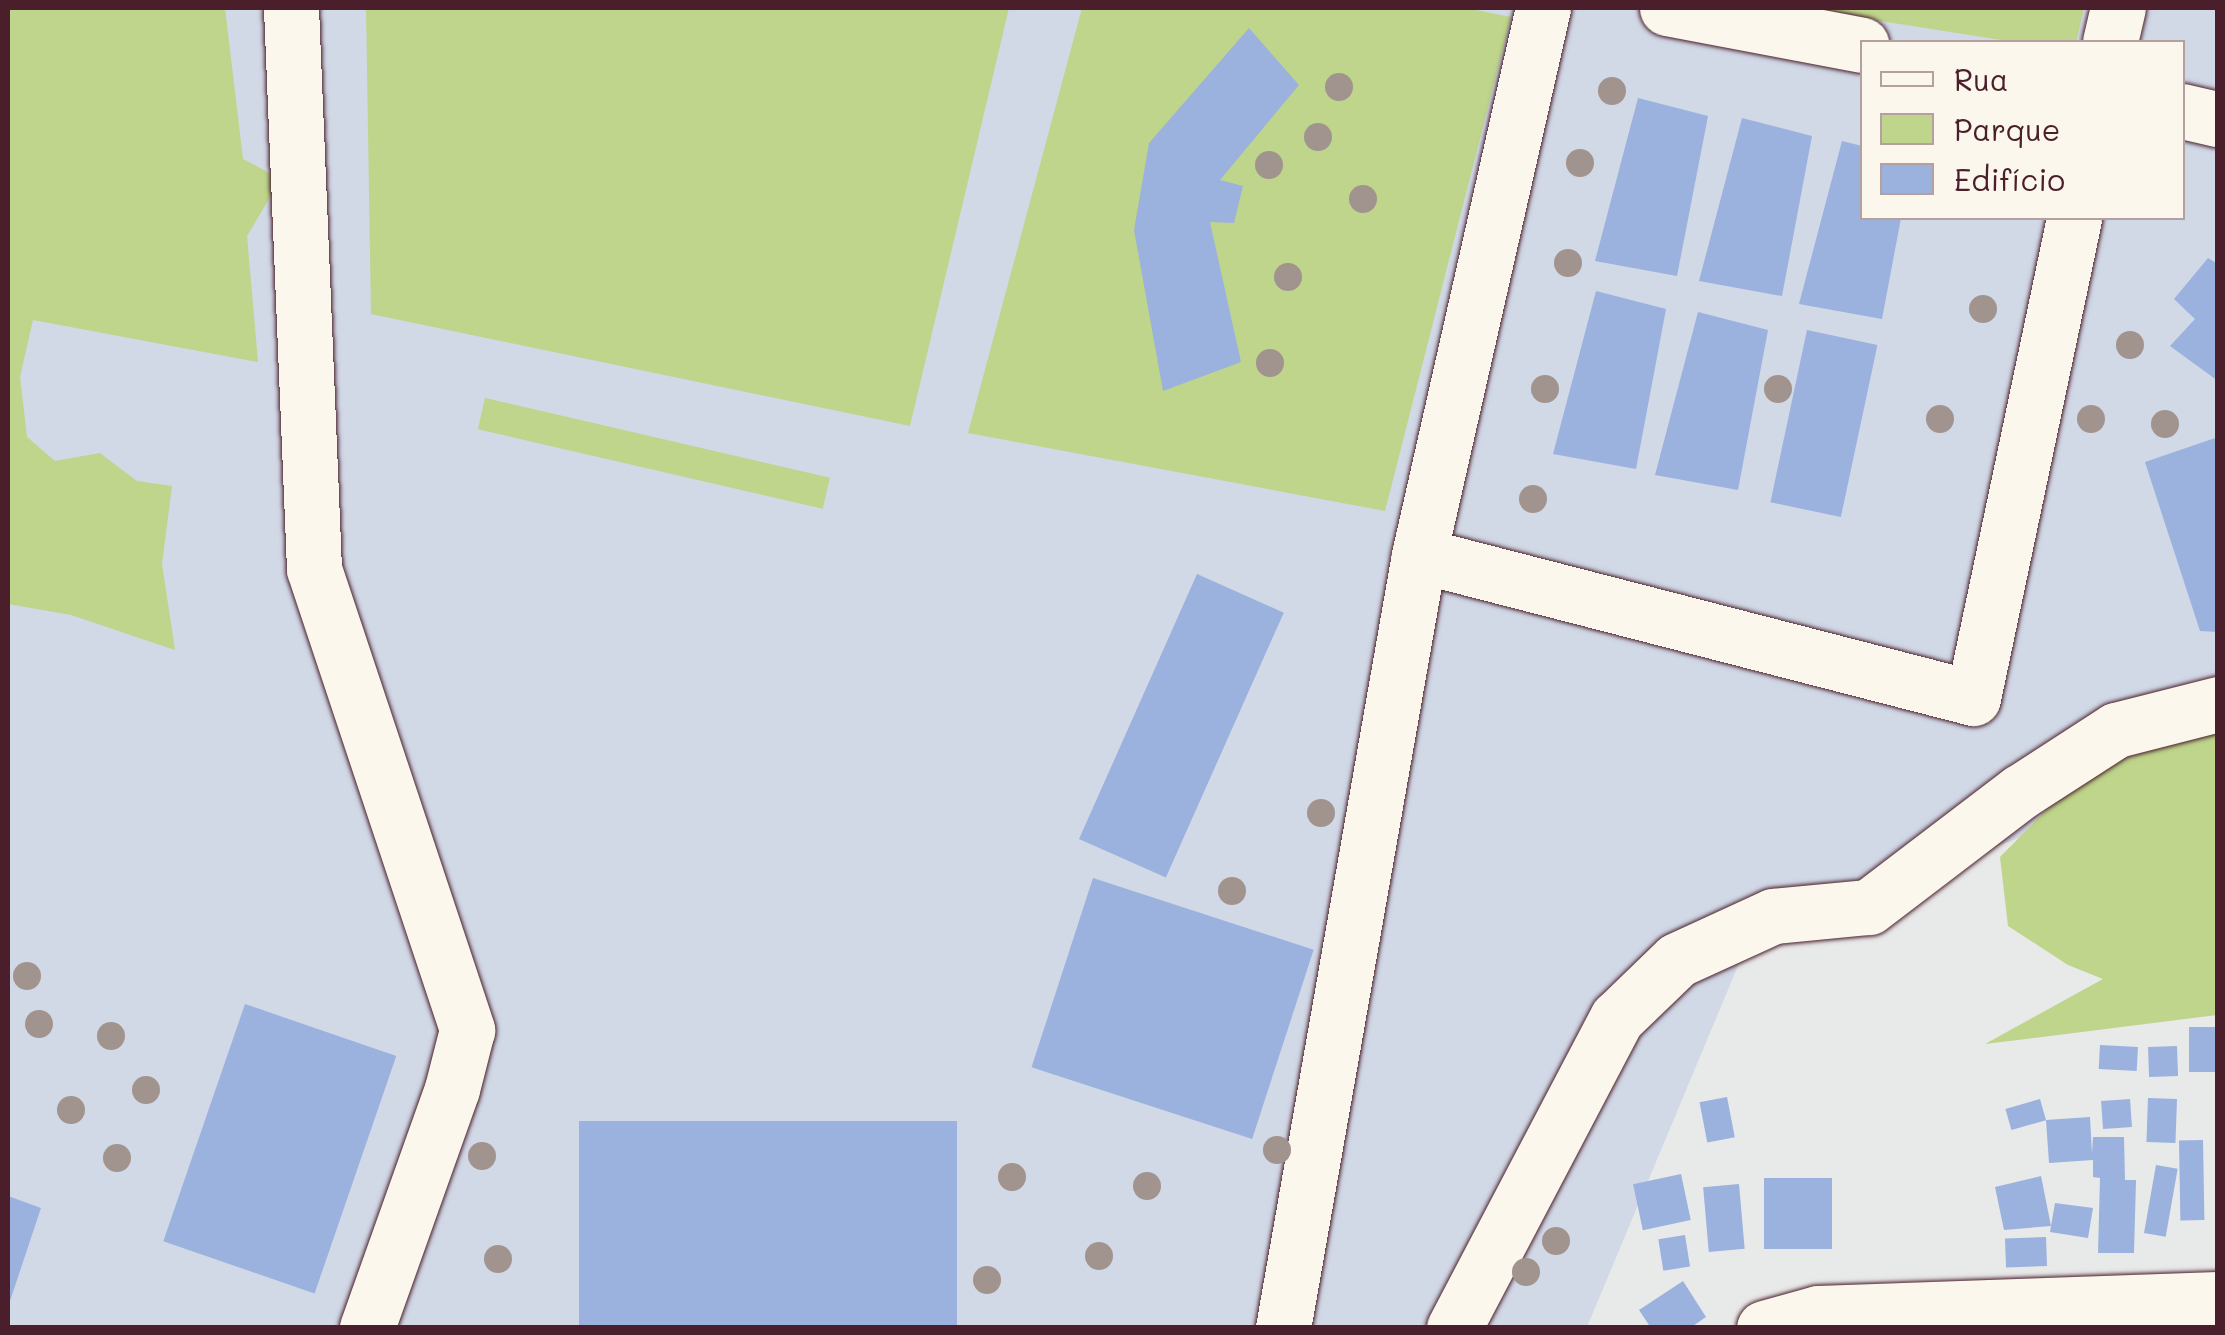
<!DOCTYPE html>
<meta charset="utf-8">
<style>
body{margin:0}
#map{position:relative;width:2225px;height:1335px;overflow:hidden;background:#e8e9e9;font-family:Mali,sans-serif}
div>[style]{position:absolute}
.built>*{inset:0;background:#d1d8e6}
.green>*{inset:0;background:#bed58b;transform-origin:0 0}
.building>*{inset:0;background:#9bb1de;transform-origin:0 0}
.roads{filter:drop-shadow(0 0 2px #4a1f2b) drop-shadow(0 0 2px #4a1f2b)}
.minor>*{height:55px;margin:-27.5px;padding:0 27.5px;transform-origin:27.5px;border-radius:27.5px;background:#fbf7ec}
.trees>*{width:28px;height:28px;margin:-14px;border-radius:50%;background:#a1938e}
span{translate:-50% -50%;white-space:nowrap;text-align:center;line-height:1.15;-webkit-text-stroke:8px #fbf7ec;paint-order:stroke}
.frame{position:absolute;inset:0;border:10px solid #4a1f2b;pointer-events:none}
.legend{position:absolute;left:1860px;top:40px;width:325px;height:180px;box-sizing:border-box;background:#fbf7ec;border:2px solid #b4a19f;margin:0;padding:12px 18px;list-style:none;font-size:30px;color:#4a1f2b}
.legend li{display:flex;align-items:center;gap:20px;height:50px}
.legend b{width:50px;border:2px solid #b4a19f}
</style>
<div id="map">
<div class="built">
<i style="clip-path:polygon(evenodd,8px 8px,2217px 8px,2217px 761px,1895px 886px,1740px 961px,1587px 1327px,8px 1328px,8px 8px,1862px 42px,2182px 42px,2182px 218px,1862px 218px,1862px 42px)"></i>
</div>
<div class="green">
<i style="clip-path:polygon(8px 8px,225px 8px,243px 159px,281px 179px,247px 236px,258px 362px,33px 320px,20px 377px,27px 437px,55px 461px,100px 453px,137px 481px,172px 486px,162px 564px,175px 650px,71px 615px,8px 604px)"></i>
<i style="clip-path:polygon(366px 8px,1009px 8px,910px 426px,371px 314px)"></i>
<i style="clip-path:polygon(1082px 8px,1466px 8px,1511px 17px,1385px 511px,968px 433px)"></i>
<i style="clip-path:polygon(1798px 8px,2084px 8px,2076px 42px,2014px 42px)"></i>
<i style="left:485px;top:398px;width:354px;height:32px;rotate:13deg"></i>
<i style="clip-path:polygon(2217px 726px,2217px 1015px,1985px 1044px,2103px 979px,2068px 965px,2008px 926px,2000px 857px,2083px 773px)"></i>
</div>
<div class="building">
<i style="clip-path:polygon(1249px 28px,1299px 85px,1220px 180px,1243px 186px,1234px 223px,1210px 222px,1241px 362px,1163px 391px,1134px 230px,1149px 143px)"></i>
<i style="clip-path:polygon(1638px 98px,1708px 116px,1677px 276px,1595px 261px)"></i>
<i style="clip-path:polygon(1742px 118px,1812px 136px,1782px 296px,1699px 281px)"></i>
<i style="clip-path:polygon(1842px 141px,1862px 146px,1862px 218px,1901px 218px,1882px 319px,1799px 304px)"></i>
<i style="clip-path:polygon(2208px 258px,2218px 264px,2218px 381px,2170px 346px,2195px 319px,2174px 299px)"></i>
<i style="clip-path:polygon(1596px 291px,1666px 309px,1636px 469px,1553px 454px)"></i>
<i style="clip-path:polygon(1698px 312px,1768px 330px,1738px 490px,1655px 475px)"></i>
<i style="left:1807px;top:330px;width:72px;height:176px;rotate:12deg"></i>
<i style="clip-path:polygon(2218px 437px,2218px 632px,2200px 631px,2145px 462px)"></i>
<i style="left:1197px;top:574px;width:95px;height:290px;rotate:24deg"></i>
<i style="left:1093px;top:878px;width:232px;height:199px;rotate:18deg"></i>
<i style="left:245px;top:1004px;width:160px;height:251px;rotate:19deg"></i>
<i style="left:2217px;top:1027px;width:45px;height:28px;rotate:90deg"></i>
<i style="left:2100px;top:1045px;width:38px;height:24px;rotate:3deg"></i>
<i style="left:2177px;top:1046px;width:30px;height:29px;rotate:88deg"></i>
<i style="left:1727px;top:1097px;width:41px;height:28px;rotate:79deg"></i>
<i style="left:2148px;top:1098px;width:29px;height:44px;rotate:2deg"></i>
<i style="left:2040px;top:1099px;width:22px;height:36px;rotate:74deg"></i>
<i style="left:2130px;top:1099px;width:28px;height:29px;rotate:86deg"></i>
<i style="clip-path:polygon(2090px 1117px,2092px 1153px,2093px 1137px,2124px 1137px,2125px 1180px,2136px 1180px,2134px 1253px,2098px 1253px,2100px 1178px,2093px 1177px,2093px 1160px,2049px 1163px,2046px 1120px)"></i>
<i style="left:957px;top:1121px;width:207px;height:378px;rotate:90deg"></i>
<i style="left:2203px;top:1140px;width:80px;height:24px;rotate:89deg"></i>
<i style="left:2156px;top:1165px;width:22px;height:69px;rotate:10deg"></i>
<i style="left:1681px;top:1174px;width:47px;height:49px;rotate:78deg"></i>
<i style="clip-path:polygon(2041px 1176px,2051px 1226px,2055px 1203px,2093px 1208px,2088px 1238px,2050px 1232px,2051px 1226px,2004px 1230px,1995px 1187px)"></i>
<i style="left:1832px;top:1178px;width:71px;height:68px;rotate:90deg"></i>
<i style="left:1739px;top:1184px;width:65px;height:36px;rotate:85deg"></i>
<i style="clip-path:polygon(8px 1196px,41px 1208px,8px 1307px)"></i>
<i style="left:1685px;top:1235px;width:32px;height:27px;rotate:81deg"></i>
<i style="left:2046px;top:1237px;width:29px;height:41px;rotate:88deg"></i>
<i style="clip-path:polygon(1683px 1281px,1706px 1317px,1690px 1328px,1651px 1328px,1639px 1310px)"></i>
</div>
<div class="roads">
<div class="minor">
<i style="left:291px;top:8px;width:561px;rotate:87.65deg"></i>
<i style="left:314px;top:569px;width:486px;rotate:71.6deg"></i>
<i style="left:467px;top:1030px;width:61px;rotate:104.3deg"></i>
<i style="left:452px;top:1089px;width:254px;rotate:109.6deg"></i>
<i style="left:1667px;top:8px;width:198px;rotate:10.7deg"></i>
<i style="left:2110px;top:42px;width:35px;rotate:-77deg"></i>
<i style="left:2182px;top:111px;width:37px;rotate:13deg"></i>
<i style="left:1419px;top:555px;width:572px;rotate:14.47deg"></i>
<i style="left:1973px;top:698px;width:491px;rotate:-78.1deg"></i>
<i style="left:1283px;top:1328px;width:785px;rotate:-80.02deg"></i>
<i style="left:1419px;top:555px;width:561px;rotate:-77.23deg"></i>
<i style="left:1454px;top:1328px;width:350px;rotate:-62.3deg"></i>
<i style="left:1617px;top:1018px;width:83px;rotate:-44deg"></i>
<i style="left:1677px;top:960px;width:106px;rotate:-24.6deg"></i>
<i style="left:1773px;top:916px;width:96px;rotate:-5.4deg"></i>
<i style="left:1869px;top:907px;width:190px;rotate:-37.3deg"></i>
<i style="left:2020px;top:792px;width:114px;rotate:-32.9deg"></i>
<i style="left:2116px;top:730px;width:105px;rotate:-14.3deg"></i>
<i style="left:1764px;top:1328px;width:56px;rotate:-15.5deg"></i>
<i style="left:1818px;top:1313px;width:400px;rotate:-2deg"></i>
</div>
</div>
<div class="trees">
<i style="left:1339px;top:87px"></i>
<i style="left:1612px;top:91px"></i>
<i style="left:1318px;top:137px"></i>
<i style="left:1580px;top:163px"></i>
<i style="left:1269px;top:165px"></i>
<i style="left:1363px;top:199px"></i>
<i style="left:1568px;top:263px"></i>
<i style="left:1288px;top:277px"></i>
<i style="left:1983px;top:309px"></i>
<i style="left:2130px;top:345px"></i>
<i style="left:1270px;top:363px"></i>
<i style="left:1545px;top:389px"></i>
<i style="left:1778px;top:389px"></i>
<i style="left:1940px;top:419px"></i>
<i style="left:2091px;top:419px"></i>
<i style="left:2165px;top:424px"></i>
<i style="left:1533px;top:499px"></i>
<i style="left:1321px;top:813px"></i>
<i style="left:1232px;top:891px"></i>
<i style="left:27px;top:976px"></i>
<i style="left:39px;top:1024px"></i>
<i style="left:111px;top:1036px"></i>
<i style="left:146px;top:1090px"></i>
<i style="left:71px;top:1110px"></i>
<i style="left:1277px;top:1150px"></i>
<i style="left:482px;top:1156px"></i>
<i style="left:117px;top:1158px"></i>
<i style="left:1012px;top:1177px"></i>
<i style="left:1147px;top:1186px"></i>
<i style="left:1556px;top:1241px"></i>
<i style="left:1099px;top:1256px"></i>
<i style="left:498px;top:1259px"></i>
<i style="left:1526px;top:1272px"></i>
<i style="left:987px;top:1280px"></i>
</div>
<div class="frame"></div>
<ul class="legend">
<li><b style="height:12px;background:#fbf7ec"></b>Rua</li>
<li><b style="height:28px;background:#bed58b"></b>Parque</li>
<li><b style="height:28px;background:#9bb1de"></b>Edifício</li>
</ul>
</div>
